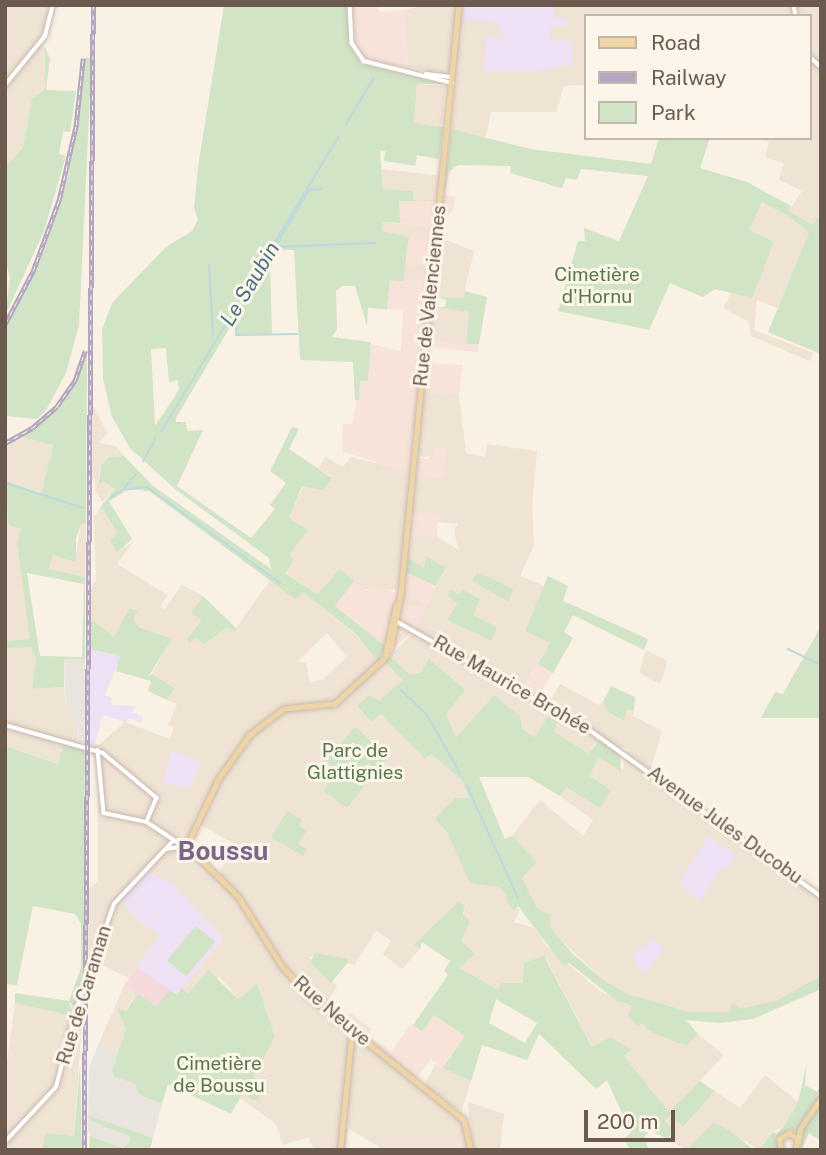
<!DOCTYPE html>
<meta charset="utf-8">
<style>
body{margin:0}
#map{position:relative;width:826px;height:1155px;overflow:hidden;background:#f9f1e4;font-family:"Public Sans",sans-serif}
div>[style]{position:absolute}
.residential>*{inset:0;background:#efe3d4;transform-origin:0 0}
.commercial>*{inset:0;background:#f7e3da;transform-origin:0 0}
.industrial>*{inset:0;background:#e9e4de}
.education>*{inset:0;background:#eee1f5}
.medical>*{inset:0;background:#f5d9dc}
.green>*{inset:0;background:#d1e4c5;transform-origin:0 0}
.stream>*{height:2px;margin:-1px;padding:0 1px;transform-origin:1px;border-radius:1px;background:#bcd9df}
.roads{filter:drop-shadow(0 0 2px #c8b9ad) drop-shadow(0 0 2px #c8b9ad)}
.minor>*{height:3.5px;margin:-1.75px;padding:0 1.75px;transform-origin:1.75px;border-radius:1.75px;background:#fff}
.major>*{height:4.5px;margin:-2.25px;padding:0 2.25px;transform-origin:2.25px;border-radius:2.25px;background:#efd5a5}
.rail>*{height:4.5px;margin-top:-2.25px;transform-origin:0;background:repeating-linear-gradient(90deg,#fcf5ea 0 5px,#b4a5c0 0 10px);box-sizing:border-box;border-block:2px solid #b4a5c0}
span{translate:-50% -50%;white-space:nowrap;text-align:center;line-height:1.15;-webkit-text-stroke:6px #fcf5ea;paint-order:stroke}
.park-label{font-size:19px;color:#56784a}
.street-label{font-size:19px;color:#6d5a4e}
.water-label{font-size:21px;color:#4b747e;font-style:italic}
.district-label{font-size:26px;color:#7e668a;font-weight:700}
.frame{position:absolute;inset:0;border:7px solid #6d5a4e;pointer-events:none}
.legend{position:absolute;left:584px;top:14px;width:228px;height:126px;box-sizing:border-box;background:#fcf5ea;border:2px solid #c3b7ac;margin:0;padding:9px 12px;list-style:none;font-size:21px;color:#6d5a4e}
.legend li{display:flex;align-items:center;gap:14px;height:35px}
.legend b{width:35px;border:2px solid #c3b7ac}
.scale{position:absolute;left:584px;top:1110px;width:91px;height:32px;box-sizing:border-box;border:4px solid #6d5a4e;border-top:0;padding-left:9px;font-size:21px;line-height:24px;white-space:nowrap;color:#6d5a4e;-webkit-text-stroke:5px #fcf5ea;paint-order:stroke}
</style>
<div id="map">
<div class="residential">
<i style="clip-path:polygon(5px 5px,52px 5px,39px 43px,45px 47px,45px 90px,32px 98px,23px 148px,5px 167px)"></i>
<i style="clip-path:polygon(427px 5px,821px 5px,821px 220px,809px 232px,778px 308px,757px 300px,754px 330px,813px 353px,810px 361px,751px 336px,749px 322px,723px 308px,732px 292px,752px 297px,774px 242px,748px 230px,762px 202px,787px 214px,802px 191px,779px 180px,784px 163px,765px 157px,769px 142px,761px 138px,810px 138px,810px 16px,586px 16px,586px 93px,585px 85px,564px 86px,556px 112px,491px 112px,485px 141px,451px 129px,456px 77px,408px 67px,405px 10px)"></i>
<i style="left:417px;top:84px;width:28px;height:40px;rotate:4deg"></i>
<i style="clip-path:polygon(382px 169px,442px 176px,440px 203px,412px 200px,413px 191px,383px 189px)"></i>
<i style="clip-path:polygon(383px 222px,437px 227px,436px 236px,474px 251px,463px 298px,434px 297px,432px 306px,470px 312px,466px 344px,425px 340px,431px 282px,403px 278px,405px 264px,433px 266px,436px 240px,394px 236px,382px 231px)"></i>
<i style="clip-path:polygon(evenodd,420px 392px,459px 393px,466px 453px,485px 457px,487px 444px,537px 451px,532px 505px,534px 545px,520px 576px,544px 586px,525px 631px,550px 643px,522px 690px,548px 705px,560px 684px,599px 705px,604px 699px,609px 713px,620px 720px,624px 721px,627px 710px,634px 710px,633px 716px,662px 731px,650px 771px,821px 894px,821px 976px,775px 1001px,730px 1012px,690px 1012px,628px 994px,606px 982px,563px 942px,550px 927px,548px 913px,537px 908px,522px 878px,537px 862px,512px 836px,540px 800px,583px 836px,593px 820px,560px 796px,566px 787px,611px 790px,588px 777px,599px 758px,622px 771px,629px 749px,595px 744px,588px 753px,552px 731px,536px 737px,522px 729px,494px 695px,456px 739px,446px 714px,464px 690px,430px 660px,419px 673px,409px 674px,390px 657px,415px 630px,425px 606px,399px 605px,400px 590px,363px 589px,340px 569px,317px 594px,285px 572px,294px 560px,288px 555px,301px 527px,289px 518px,303px 486px,318px 488px,332px 477px,318px 468px,326px 457px,343px 467px,351px 457px,425px 475px,433px 456px,414px 457px,420px 392px,439px 516px,438px 522px,458px 524px,454px 530px,458px 550px,438px 537px,406px 535px,439px 516px,420px 392px,426px 557px,446px 568px,426px 606px,406px 590px,402px 571px,408px 558px,424px 568px,426px 557px,420px 392px,477px 572px,514px 589px,508px 602px,472px 581px,477px 572px,420px 392px,460px 595px,473px 616px,497px 627px,491px 641px,447px 620px,457px 604px,448px 596px,460px 595px)"></i>
<i style="clip-path:polygon(92px 403px,107px 433px,99px 443px,116px 446px,124px 456px,107px 457px,100px 468px,98px 490px,102px 481px,115px 489px,102px 502px,95px 490px,95px 479px,91px 478px)"></i>
<i style="clip-path:polygon(22px 437px,53px 444px,41px 493px,5px 481px,5px 444px)"></i>
<i style="clip-path:polygon(5px 493px,21px 529px,30px 639px,5px 641px)"></i>
<i style="clip-path:polygon(evenodd,101px 506px,117px 534px,118px 552px,134px 541px,117px 564px,168px 595px,160px 607px,164px 610px,182px 585px,203px 596px,191px 613px,201px 620px,187px 639px,190px 643px,195px 638px,206px 644px,228px 627px,233px 632px,271px 579px,295px 599px,304px 593px,356px 635px,378px 662px,383px 660px,404px 680px,379px 701px,369px 695px,357px 707px,371px 722px,381px 714px,425px 759px,431px 753px,461px 778px,470px 798px,435px 819px,447px 832px,470px 882px,498px 887px,506px 894px,509px 904px,520px 910px,514px 922px,534px 928px,547px 946px,600px 991px,632px 1005px,638px 1026px,642px 1023px,649px 1031px,686px 1045px,698px 1034px,724px 1055px,670px 1113px,624px 1056px,630px 1050px,617px 1042px,593px 1048px,546px 958px,523px 983px,498px 991px,459px 968px,465px 905px,415px 945px,420px 949px,402px 969px,383px 954px,391px 940px,376px 931px,354px 965px,315px 953px,310px 958px,337px 987px,324px 1007px,424px 1086px,435px 1064px,471px 1081px,462px 1110px,447px 1104px,463px 1121px,468px 1150px,384px 1150px,348px 1128px,346px 1150px,314px 1150px,309px 1137px,283px 1145px,276px 1124px,240px 1098px,275px 1037px,257px 984px,238px 999px,220px 977px,188px 994px,182px 988px,223px 939px,173px 884px,155px 878px,119px 897px,137px 919px,160px 935px,129px 978px,101px 965px,97px 978px,88px 974px,93px 962px,88px 944px,89px 889px,98px 881px,98px 770px,89px 743px,99px 745px,125px 722px,170px 739px,174px 727px,168px 725px,177px 704px,167px 700px,173px 688px,152px 674px,171px 639px,138px 626px,133px 621px,138px 611px,131px 608px,114px 637px,90px 618px,90px 590px,96px 580px,94px 518px,101px 506px,327px 633px,347px 657px,323px 679px,310px 683px,306px 663px,297px 662px,327px 633px,101px 506px,199px 824px,235px 844px,218px 875px,193px 847px,187px 848px,199px 824px)"></i>
<i style="clip-path:polygon(81px 523px,86px 523px,85px 577px,49px 569px,53px 555px,75px 561px)"></i>
<i style="clip-path:polygon(31px 646px,36px 661px,32px 689px,64px 687px,66px 708px,77px 721px,78px 748px,64px 745px,59px 764px,5px 746px,5px 648px)"></i>
<i style="clip-path:polygon(646px 650px,668px 661px,660px 684px,639px 673px)"></i>
<i style="clip-path:polygon(124px 986px,138px 994px,121px 1015px,126px 1029px,117px 1057px,98px 1045px)"></i>
<i style="clip-path:polygon(84px 993px,74px 1136px,47px 1133px,42px 1150px,5px 1150px,5px 1144px,55px 1093px)"></i>
<i style="clip-path:polygon(15px 1003px,73px 1016px,53px 1090px,5px 1139px,5px 1077px)"></i>
<i style="clip-path:polygon(765px 1075px,798px 1102px,784px 1126px,772px 1132px,759px 1150px,730px 1132px,697px 1140px,687px 1150px,668px 1139px,673px 1130px,665px 1123px,671px 1114px,683px 1127px,715px 1091px,740px 1108px)"></i>
<i style="clip-path:polygon(468px 1102px,504px 1114px,500px 1150px,472px 1150px)"></i>
</div>
<div class="commercial">
<i style="clip-path:polygon(352px 5px,377px 5px,380px 12px,405px 10px,408px 67px,376px 63px,363px 56px,356px 43px)"></i>
<i style="clip-path:polygon(440px 194px,455px 197px,453px 210px,437px 227px,400px 223px,399px 201px,439px 203px)"></i>
<i style="left:409px;top:237px;width:27px;height:27px;rotate:6deg"></i>
<i style="clip-path:polygon(403px 278px,432px 281px,426px 340px,479px 344px,478px 352px,425px 347px,424px 363px,463px 365px,459px 393px,421px 392px,414px 457px,428px 459px,433px 456px,434px 447px,446px 448px,443px 478px,412px 474px,342px 451px,343px 424px,352px 424px,360px 380px,368px 381px,371px 344px,401px 351px,403px 310px,387px 309px,390px 280px)"></i>
<i style="left:408px;top:512px;width:31px;height:23px;rotate:6deg"></i>
<i style="clip-path:polygon(402px 571px,416px 573px,436px 586px,415px 630px,392px 649px,399px 605px,424px 605px,401px 589px)"></i>
<i style="clip-path:polygon(354px 581px,367px 591px,370px 587px,399px 593px,385px 646px,335px 606px)"></i>
<i style="left:538px;top:664px;width:17px;height:31px;rotate:31deg"></i>
<i style="clip-path:polygon(327px 1003px,346px 1017px,350px 1013px,360px 1020px,371px 1029px,368px 1035px,391px 1052px,411px 1024px,422px 1032px,434px 1015px,466px 1036px,443px 1068px,431px 1059px,415px 1080px,324px 1007px)"></i>
</div>
<div class="industrial">
<i style="clip-path:polygon(64px 659px,85px 659px,85px 744px,79px 744px,77px 721px,66px 708px)"></i>
<i style="clip-path:polygon(98px 1045px,117px 1057px,112px 1070px,120px 1077px,136px 1083px,145px 1096px,162px 1104px,153px 1138px,90px 1117px,90px 1121px,129px 1136px,132px 1141px,123px 1148px,91px 1136px,88px 1130px,89px 1068px)"></i>
</div>
<div class="education">
<i style="clip-path:polygon(464px 5px,553px 5px,555px 18px,566px 17px,568px 25px,551px 26px,549px 40px,572px 41px,573px 63px,539px 71px,483px 71px,487px 36px,504px 38px,497px 23px,462px 18px)"></i>
<i style="clip-path:polygon(90px 649px,121px 656px,105px 695px,112px 698px,111px 705px,135px 706px,132px 713px,143px 717px,141px 723px,129px 718px,126px 722px,103px 715px,95px 744px,89px 743px)"></i>
<i style="clip-path:polygon(171px 750px,203px 764px,188px 788px,163px 783px)"></i>
<i style="clip-path:polygon(708px 836px,736px 856px,726px 869px,722px 866px,699px 902px,679px 883px)"></i>
<i style="clip-path:polygon(145px 870px,173px 884px,223px 939px,177px 995px,137px 967px,160px 935px,137px 919px,119px 896px)"></i>
<i style="clip-path:polygon(653px 940px,664px 948px,645px 973px,631px 955px)"></i>
</div>
<div class="medical">
<i style="clip-path:polygon(137px 967px,170px 990px,156px 1006px,124px 986px)"></i>
</div>
<div class="green">
<i style="clip-path:polygon(evenodd,224px 5px,347px 5px,349px 45px,361px 64px,445px 84px,417px 84px,414px 123px,443px 127px,439px 159px,417px 155px,415px 166px,410px 165px,384px 161px,385px 151px,380px 151px,383px 189px,413px 191px,413px 200px,430px 202px,399px 201px,400px 223px,383px 222px,382px 231px,409px 237px,403px 281px,390px 280px,387px 309px,368px 308px,367px 326px,355px 286px,342px 286px,336px 291px,337px 329px,332px 337px,371px 342px,368px 381px,360px 381px,359px 400px,355px 400px,353px 362px,300px 360px,294px 250px,280px 250px,270px 263px,272px 335px,236px 335px,236px 317px,176px 418px,176px 422px,186px 422px,187px 431px,203px 430px,177px 486px,251px 538px,275px 509px,270px 505px,286px 483px,270px 471px,292px 427px,299px 429px,289px 449px,332px 478px,323px 490px,302px 486px,289px 518px,308px 530px,289px 555px,294px 560px,285px 573px,317px 594px,340px 569px,354px 581px,335px 606px,385px 646px,378px 662px,356px 634px,304px 593px,295px 599px,149px 491px,129px 489px,109px 501px,132px 539px,117px 553px,110px 541px,117px 533px,101px 506px,115px 489px,102px 481px,98px 490px,101px 466px,108px 457px,124px 456px,153px 486px,271px 569px,269px 558px,175px 489px,130px 448px,112px 417px,103px 379px,102px 330px,112px 303px,166px 247px,192px 231px,198px 220px,194px 208px,198px 167px,224px 5px,166px 348px,169px 382px,178px 380px,179px 390px,155px 426px,151px 349px,166px 348px)"></i>
<i style="clip-path:polygon(45px 47px,50px 59px,46px 90px,76px 91px,70px 132px,63px 131px,59px 154px,66px 156px,44px 231px,5px 316px,10px 278px,5px 258px,5px 167px,23px 148px,32px 98px,45px 90px)"></i>
<i style="clip-path:polygon(84px 58px,90px 58px,90px 96px,79px 325px,66px 373px,46px 410px,37px 419px,5px 416px,5px 328px,44px 250px,68px 176px)"></i>
<i style="clip-path:polygon(451px 129px,530px 149px,651px 164px,659px 138px,710px 138px,700px 168px,747px 182px,791px 206px,789px 211px,812px 225px,818px 218px,821px 220px,821px 354px,768px 332px,809px 232px,787px 215px,762px 202px,749px 230px,774px 242px,752px 298px,715px 289px,703px 297px,670px 283px,649px 330px,558px 311px,578px 241px,585px 241px,584px 228px,619px 241px,648px 176px,581px 169px,577px 180px,566px 178px,562px 188px,510px 173px,511px 166px,458px 165px,449px 172px,444px 194px)"></i>
<i style="clip-path:polygon(465px 291px,487px 297px,479px 344px,466px 344px,469px 312px,437px 307px,445px 307px,446px 300px,438px 297px,463px 298px)"></i>
<i style="clip-path:polygon(evenodd,87px 350px,86px 523px,81px 524px,76px 539px,76px 562px,53px 555px,49px 569px,85px 577px,85px 659px,64px 659px,64px 687px,32px 689px,36px 661px,31px 647px,5px 648px,5px 641px,30px 639px,17px 543px,21px 529px,9px 525px,5px 481px,41px 493px,53px 445px,22px 437px,64px 399px,87px 350px,27px 573px,84px 584px,82px 657px,40px 656px,27px 573px)"></i>
<i style="clip-path:polygon(426px 556px,446px 568px,436px 586px,406px 572px,408px 558px,424px 568px)"></i>
<i style="clip-path:polygon(477px 572px,514px 589px,508px 602px,472px 581px)"></i>
<i style="clip-path:polygon(548px 576px,568px 586px,563px 601px,648px 639px,644px 650px,573px 615px,564px 632px,573px 638px,553px 673px,538px 664px,550px 643px,525px 631px)"></i>
<i style="clip-path:polygon(450px 590px,459px 595px,463px 590px,480px 599px,473px 615px,497px 627px,491px 641px,447px 620px,457px 604px,448px 596px)"></i>
<i style="clip-path:polygon(203px 596px,237px 629px,233px 632px,228px 627px,205px 644px,195px 638px,190px 644px,187px 639px,201px 620px,191px 613px)"></i>
<i style="clip-path:polygon(130px 608px,138px 611px,133px 620px,139px 627px,172px 639px,148px 677px,152px 674px,174px 688px,167px 700px,148px 691px,151px 681px,116px 671px,120px 656px,90px 649px,90px 618px,114px 637px)"></i>
<i style="clip-path:polygon(821px 626px,821px 718px,761px 718px,775px 692px,783px 694px)"></i>
<i style="clip-path:polygon(388px 655px,409px 674px,420px 673px,429px 659px,465px 690px,446px 714px,456px 738px,494px 695px,520px 716px,522px 729px,535px 737px,553px 708px,563px 714px,553px 731px,561px 736px,588px 753px,602px 738px,620px 752px,621px 771px,599px 758px,589px 776px,611px 790px,600px 808px,566px 787px,560px 796px,528px 777px,479px 777px,505px 839px,512px 836px,537px 862px,522px 878px,537px 908px,551px 915px,550px 927px,573px 954px,606px 982px,628px 994px,690px 1012px,729px 1012px,733px 1003px,740px 1009px,775px 1001px,821px 976px,821px 989px,753px 1019px,719px 1023px,686px 1020px,698px 1034px,686px 1046px,649px 1031px,642px 1023px,638px 1026px,628px 1015px,632px 1005px,617px 1001px,569px 963px,563px 965px,518px 906px,514px 910px,508px 904px,506px 894px,498px 887px,470px 883px,447px 832px,435px 819px,455px 798px,470px 798px,461px 779px,431px 754px,425px 759px,381px 714px,371px 722px,357px 706px,369px 695px,379px 701px,403px 680px,383px 660px)"></i>
<i style="clip-path:polygon(611px 686px,635px 697px,634px 710px,627px 710px,624px 721px,609px 713px,603px 702px)"></i>
<i style="clip-path:polygon(355px 727px,389px 756px,347px 808px,324px 791px,335px 772px,326px 761px)"></i>
<i style="clip-path:polygon(64px 745px,85px 750px,84px 986px,77px 1007px,69px 1002px,72px 1016px,15px 1003px,15px 993px,69px 1001px,81px 968px,81px 924px,75px 914px,33px 906px,17px 985px,5px 984px,5px 746px,58px 764px)"></i>
<i style="clip-path:polygon(287px 811px,302px 820px,299px 826px,307px 830px,298px 844px,307px 849px,303px 856px,271px 837px)"></i>
<i style="clip-path:polygon(evenodd,458px 902px,465px 905px,463px 914px,470px 922px,461px 941px,475px 954px,459px 968px,498px 990px,501px 983px,523px 983px,524px 963px,544px 956px,592px 1047px,611px 1037px,631px 1050px,624px 1056px,669px 1112px,700px 1081px,715px 1091px,683px 1127px,670px 1115px,665px 1122px,673px 1130px,668px 1139px,650px 1130px,644px 1137px,649px 1150px,630px 1150px,624px 1138px,631px 1133px,607px 1080px,596px 1089px,539px 1034px,527px 1060px,482px 1045px,471px 1081px,443px 1068px,465px 1036px,434px 1015px,422px 1032px,413px 1025px,448px 975px,444px 971px,450px 961px,422px 942px,420px 949px,414px 945px,458px 902px,496px 999px,537px 1023px,525px 1043px,489px 1023px,496px 999px)"></i>
<i style="left:196px;top:926px;width:25px;height:45px;rotate:40deg"></i>
<i style="clip-path:polygon(315px 953px,344px 958px,349px 961px,331px 983px,310px 962px)"></i>
<i style="clip-path:polygon(208px 970px,238px 999px,257px 984px,275px 1037px,253px 1077px,263px 1084px,258px 1100px,252px 1100px,244px 1091px,231px 1114px,168px 1084px,162px 1104px,139px 1094px,135px 1083px,114px 1077px,112px 1070px,126px 1029px,117px 1009px,126px 1011px,138px 994px,156px 1006px,170px 990px,177px 995px,182px 988px,188px 994px)"></i>
<i style="clip-path:polygon(80px 1066px,82px 1150px,42px 1150px,46px 1133px,74px 1136px)"></i>
<i style="clip-path:polygon(806px 1067px,805px 1085px,817px 1092px,821px 1084px,821px 1141px,809px 1133px,801px 1150px,799px 1129px,781px 1137px,779px 1150px,759px 1150px,773px 1131px,776px 1134px,784px 1126px,798px 1102px)"></i>
<i style="clip-path:polygon(89px 1116px,153px 1138px,150px 1150px,89px 1150px,90px 1136px,123px 1148px,131px 1141px,129px 1136px,90px 1121px)"></i>
<i style="clip-path:polygon(714px 1122px,730px 1131px,754px 1150px,687px 1150px)"></i>
</div>
<div class="stream">
<i style="left:346px;top:124px;width:54px;rotate:-58.7deg"></i>
<i style="left:276px;top:247px;width:100px;rotate:-2.3deg"></i>
<i style="left:209px;top:264px;width:71px;rotate:86.8deg"></i>
<i style="left:297px;top:334px;width:61px;rotate:179.1deg"></i>
<i style="left:236px;top:335px;width:25px;rotate:-88deg"></i>
<i style="left:237px;top:310px;width:140px;rotate:-59deg"></i>
<i style="left:309px;top:190px;width:12px;rotate:-5deg"></i>
<i style="left:161px;top:432px;width:344px;rotate:-59deg"></i>
<i style="left:143px;top:461px;width:26px;rotate:-61deg"></i>
<i style="left:5px;top:483px;width:82px;rotate:17.8deg"></i>
<i style="left:125px;top:487px;width:16px;rotate:-50deg"></i>
<i style="left:122px;top:490px;width:25px;rotate:-7deg"></i>
<i style="left:147px;top:487px;width:164px;rotate:35.8deg"></i>
<i style="left:110px;top:498px;width:13px;rotate:-32deg"></i>
<i style="left:788px;top:649px;width:37px;rotate:26deg"></i>
<i style="left:401px;top:690px;width:36px;rotate:44deg"></i>
<i style="left:427px;top:715px;width:67px;rotate:60.4deg"></i>
<i style="left:467px;top:786px;width:123px;rotate:65.5deg"></i>
</div>
<div class="roads">
<div class="minor">
<i style="left:350px;top:5px;width:38px;rotate:87deg"></i>
<i style="left:352px;top:43px;width:22px;rotate:56deg"></i>
<i style="left:364px;top:61px;width:91px;rotate:14deg"></i>
<i style="left:794px;top:5px;width:11px;rotate:80deg"></i>
<i style="left:810px;top:57px;width:15px;rotate:42deg"></i>
<i style="left:426px;top:74px;width:26px;rotate:7deg"></i>
<i style="left:5px;top:85px;width:63px;rotate:-50.8deg"></i>
<i style="left:45px;top:36px;width:32px;rotate:-76deg"></i>
<i style="left:394px;top:620px;width:226px;rotate:29.4deg"></i>
<i style="left:591px;top:731px;width:283px;rotate:35.7deg"></i>
<i style="left:5px;top:725px;width:102px;rotate:15.9deg"></i>
<i style="left:103px;top:753px;width:70px;rotate:39.8deg"></i>
<i style="left:157px;top:798px;width:26px;rotate:113deg"></i>
<i style="left:98px;top:750px;width:63px;rotate:84.6deg"></i>
<i style="left:104px;top:813px;width:44px;rotate:11.8deg"></i>
<i style="left:147px;top:822px;width:49px;rotate:33.4deg"></i>
<i style="left:166px;top:849px;width:15px;rotate:-8deg"></i>
<i style="left:5px;top:1142px;width:75px;rotate:-47.2deg"></i>
<i style="left:56px;top:1087px;width:83px;rotate:-75.3deg"></i>
<i style="left:77px;top:1007px;width:109px;rotate:-70.2deg"></i>
<i style="left:114px;top:904px;width:86px;rotate:-46.9deg"></i>
</div>
<div class="major">
<i style="left:459px;top:5px;width:592px;rotate:95.62deg"></i>
<i style="left:401px;top:594px;width:54px;rotate:100.7deg"></i>
<i style="left:391px;top:647px;width:14px;rotate:120deg"></i>
<i style="left:384px;top:659px;width:67px;rotate:137.4deg"></i>
<i style="left:335px;top:704px;width:51px;rotate:174.4deg"></i>
<i style="left:284px;top:709px;width:43px;rotate:142.6deg"></i>
<i style="left:250px;top:735px;width:54px;rotate:125.2deg"></i>
<i style="left:219px;top:779px;width:74px;rotate:115.5deg"></i>
<i style="left:187px;top:846px;width:71px;rotate:44.4deg"></i>
<i style="left:238px;top:896px;width:83px;rotate:57.8deg"></i>
<i style="left:282px;top:966px;width:38px;rotate:48deg"></i>
<i style="left:307px;top:994px;width:201px;rotate:38.7deg"></i>
<i style="left:464px;top:1120px;width:31px;rotate:77deg"></i>
<i style="left:386px;top:651px;width:47px;rotate:-77.7deg"></i>
<i style="left:798px;top:1142px;width:13px;rotate:-81deg"></i>
<i style="left:800px;top:1129px;width:37px;rotate:-56deg"></i>
<i style="left:340px;top:1150px;width:121px;rotate:-84.3deg"></i>
<i style="left:781px;top:1150px;width:11px;rotate:-100deg"></i>
<i style="left:779px;top:1139px;width:12px;rotate:-31deg"></i>
<i style="left:789px;top:1133px;width:11px;rotate:34deg"></i>
<i style="left:798px;top:1139px;width:11px;rotate:100deg"></i>
</div>
</div>
<div class="rail">
<i style="left:5px;top:324px;width:60px;rotate:-62.2deg"></i>
<i style="left:33px;top:271px;width:76px;rotate:-69.9deg"></i>
<i style="left:59px;top:200px;width:77px;rotate:-77.2deg"></i>
<i style="left:76px;top:125px;width:67px;rotate:-84deg"></i>
<i style="left:5px;top:443px;width:31px;rotate:-29deg"></i>
<i style="left:32px;top:428px;width:33px;rotate:-41deg"></i>
<i style="left:57px;top:406px;width:32px;rotate:-55deg"></i>
<i style="left:75px;top:380px;width:31px;rotate:-71deg"></i>
<i style="left:84px;top:1150px;width:1145px;rotate:-89.55deg"></i>
</div>
<div class="park-label">
<span style="left:597px;top:286px">Cimetière<br>d'Hornu</span>
<span style="left:355px;top:762px">Parc de<br>Glattignies</span>
<span style="left:219px;top:1075px">Cimetière<br>de Boussu</span>
</div>
<div class="street-label">
<span style="left:430px;top:296px;rotate:-84deg">Rue de Valenciennes</span>
<span style="left:512px;top:685px;rotate:30deg">Rue Maurice Brohée</span>
<span style="left:725px;top:825px;rotate:36deg">Avenue Jules Ducobu</span>
<span style="left:84px;top:995px;rotate:-73deg">Rue de Caraman</span>
<span style="left:332px;top:1011px;rotate:41deg">Rue Neuve</span>
</div>
<div class="water-label">
<span style="left:250px;top:284px;rotate:-59deg">Le Saubin</span>
</div>
<div class="district-label">
<span style="left:223px;top:851px">Boussu</span>
</div>
<div class="frame"></div>
<ul class="legend">
<li><b style="height:9px;background:#efd5a5"></b>Road</li>
<li><b style="height:9px;background:#b4a5c0"></b>Railway</li>
<li><b style="height:19px;background:#d1e4c5"></b>Park</li>
</ul>
<div class="scale">200 m</div>
</div>
